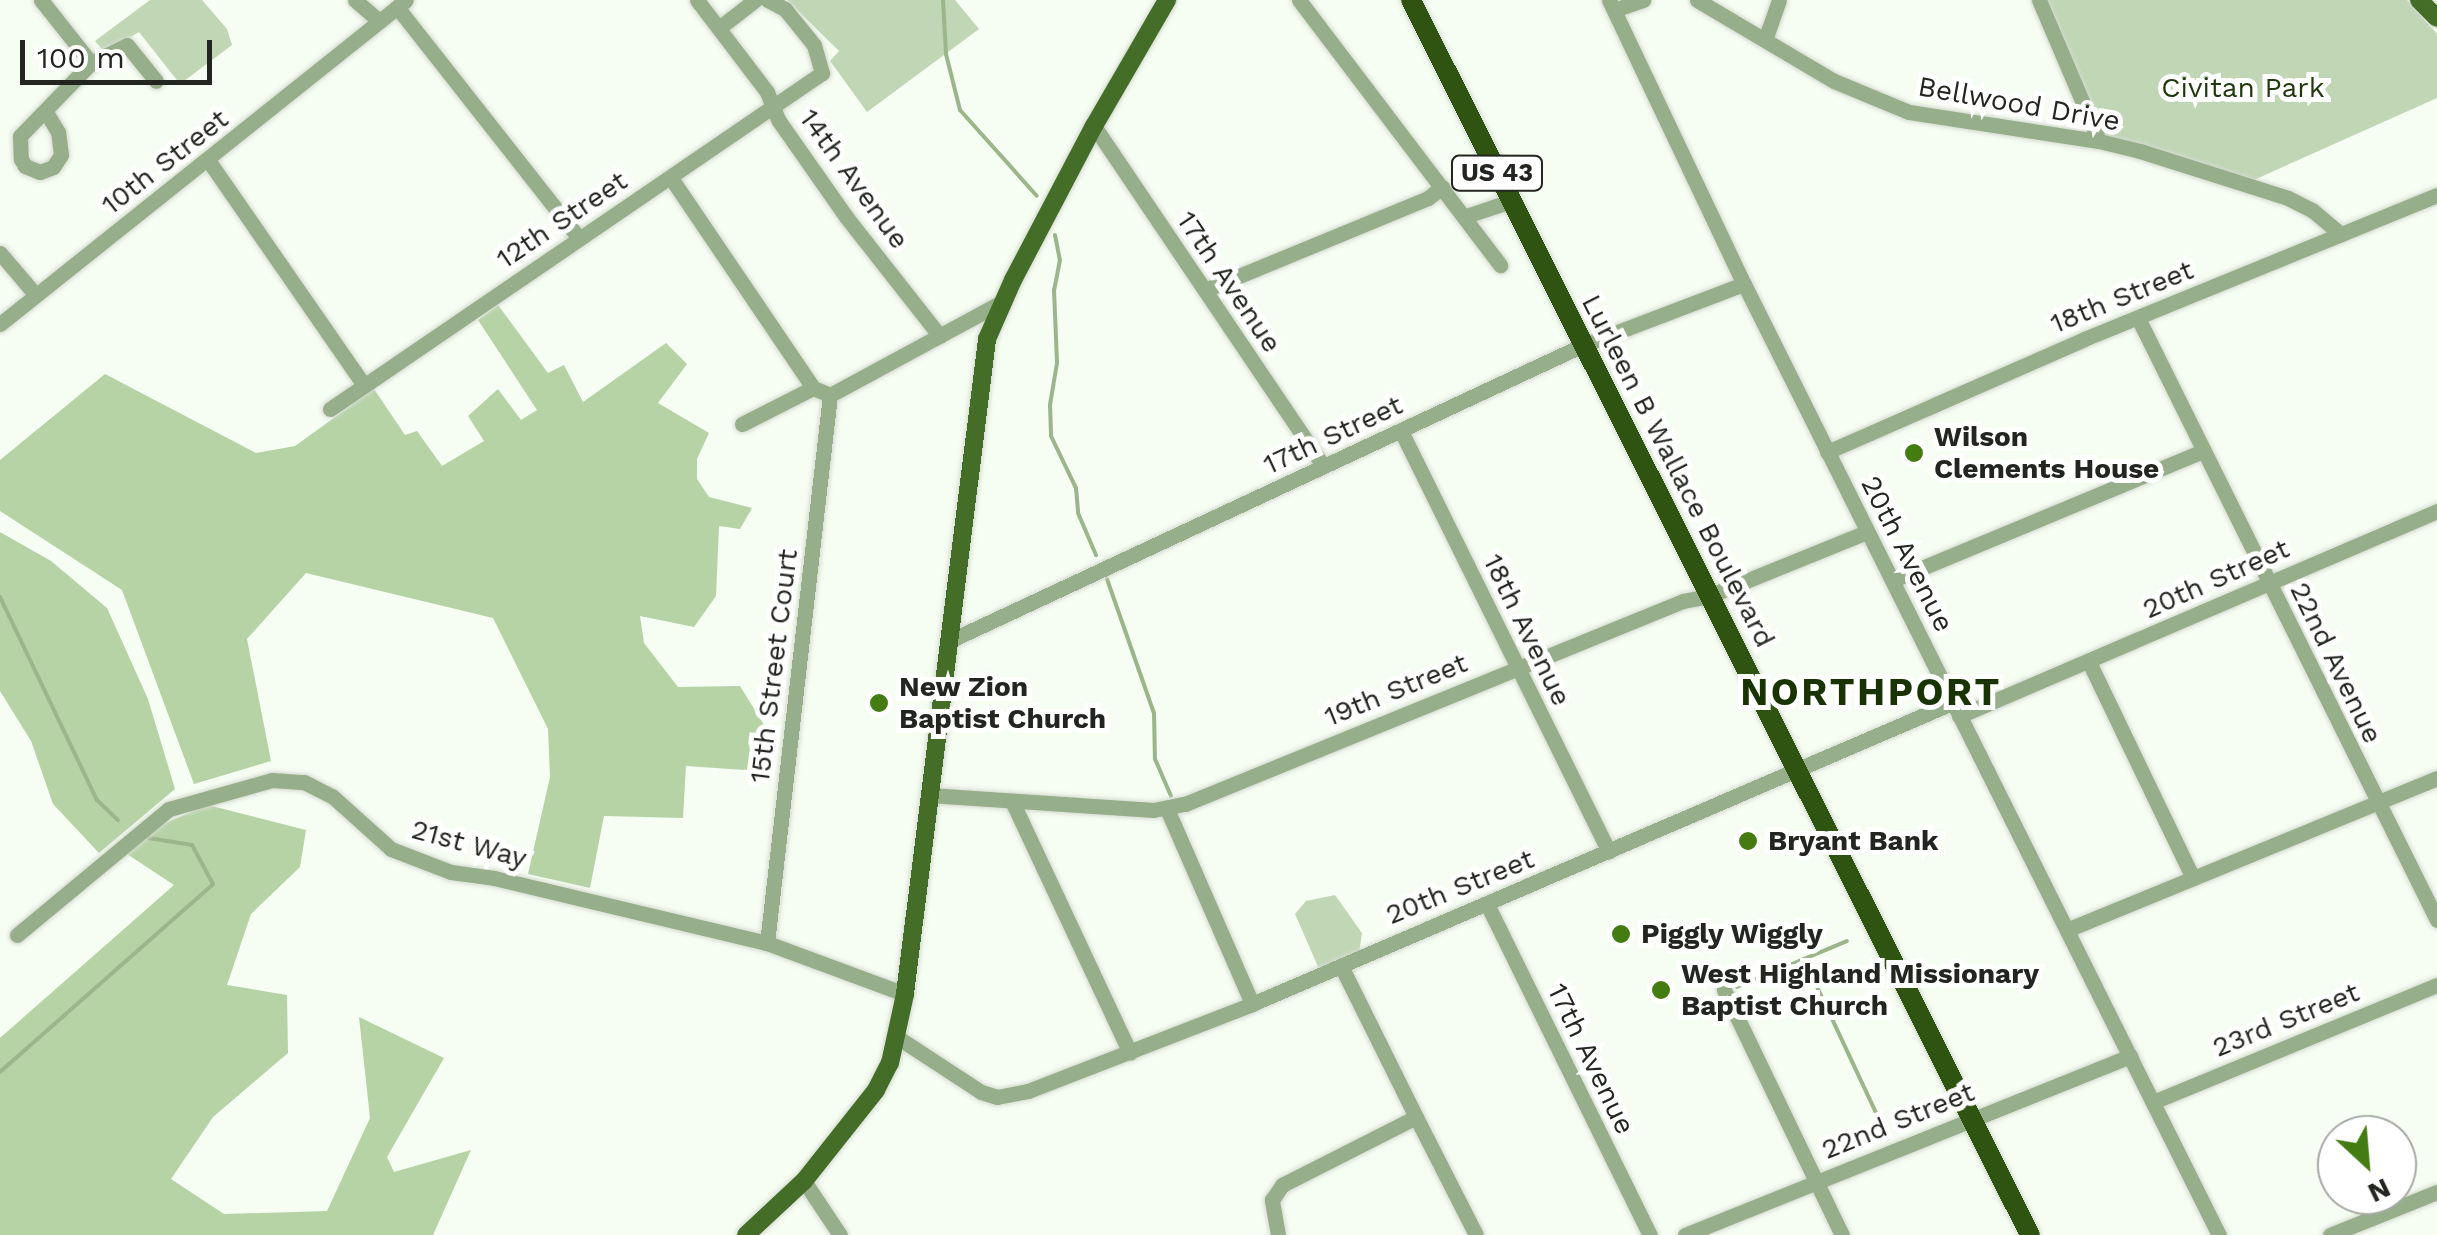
<!DOCTYPE html>
<style>
body{margin:0}
#map{position:relative;width:2437px;height:1235px;overflow:hidden;background:#f6fdf2;font-family:"Work Sans",sans-serif}
div>[style]{position:absolute}
.green>*{inset:0;background:#c0d6b4}
.forest>*{inset:0;background:#b6d3a6}
.stream>*{height:4px;margin:-2px;padding:0 2px;transform-origin:2px;border-radius:2px;background:#9bb68b}
.roads{filter:drop-shadow(0 0 2px #d4dad0) drop-shadow(0 0 2px #d4dad0)}
.minor>*{height:15px;margin:-7.5px;padding:0 7.5px;transform-origin:7.5px;border-radius:7.5px;background:#96ae89}
.major>*{height:18px;margin:-9px;padding:0 9px;transform-origin:9px;border-radius:9px;background:#446d28}
.highway>*{height:20px;margin:-10px;padding:0 10px;transform-origin:10px;border-radius:10px;background:#2f5311}
.dots>*{width:28px;height:28px;translate:-50% -50%;box-sizing:border-box;border:5px solid #fff;border-radius:50%}
span{translate:-50% -50%;white-space:nowrap;text-align:center;line-height:1.15;-webkit-text-stroke:10px #fff;paint-order:stroke}
.shield-label span{padding:2px 8px;background:#fff;border:2px solid;border-radius:8px;-webkit-text-stroke-width:0}
.shield-label{font-size:25px;color:#222520;font-weight:700}
.park-label{font-size:28px;color:#1f390b}
.street-label{font-size:28px;color:#222520}
.poi-label{font-size:28px;color:#222520;font-weight:700}
.left{translate:0 -50%;text-align:left}
.district-label{font-size:38px;color:#193303;font-weight:700;letter-spacing:2.5px}
.north{position:absolute;left:2317px;top:1115px;width:100px;height:100px;box-sizing:border-box;background:#fff;border:2px solid #a7a8a6;border-radius:50%;rotate:154deg;font-size:28px;font-weight:700;line-height:40px;text-align:center;color:#222520}
.north::after{content:'';display:block;margin:auto;width:35px;height:45px;background:#447c11;clip-path:polygon(50% 0,100% 100%,50% 72%,0 100%)}
.scale{position:absolute;left:20px;top:40px;width:192px;height:45px;box-sizing:border-box;border:5px solid #222520;border-top:0;padding-left:12px;font-size:30px;line-height:35px;white-space:nowrap;color:#222520;-webkit-text-stroke:8px #fff;paint-order:stroke}
</style>
<div id="map">
<div class="green">
<i style="clip-path:polygon(150px 0,202px 0,227px 29px,232px 45px,180px 84px,139px 32px,107px 51px,102px 49px,95px 41px)"></i>
<i style="clip-path:polygon(787px 0,955px 0,979px 29px,867px 112px,830px 61px,839px 51px)"></i>
<i style="clip-path:polygon(2043px 0,2407px 0,2437px 34px,2437px 98px,2247px 183px,2104px 138px)"></i>
<i style="clip-path:polygon(1335px 895px,1362px 933px,1359px 953px,1319px 969px,1295px 914px,1306px 901px)"></i>
</div>
<div class="forest">
<i style="clip-path:polygon(498px 305px,548px 373px,564px 365px,583px 402px,666px 343px,687px 364px,658px 403px,709px 433px,697px 459px,697px 479px,709px 497px,752px 508px,740px 529px,719px 526px,716px 596px,694px 627px,640px 616px,644px 643px,678px 687px,740px 686px,769px 733px,760px 771px,686px 766px,683px 818px,604px 816px,590px 888px,528px 874px,550px 777px,548px 729px,493px 618px,306px 573px,247px 639px,271px 761px,194px 784px,122px 590px,0 511px,0 460px,105px 374px,256px 453px,295px 446px,374px 389px,405px 435px,417px 431px,442px 466px,484px 441px,468px 416px,498px 389px,521px 420px,537px 410px,478px 320px)"></i>
<i style="clip-path:polygon(0 532px,51px 561px,107px 608px,148px 699px,175px 789px,99px 853px,53px 804px,31px 741px,0 691px)"></i>
<i style="clip-path:polygon(208px 805px,306px 830px,300px 867px,251px 914px,227px 985px,287px 995px,288px 1053px,213px 1117px,171px 1179px,224px 1214px,327px 1211px,370px 1118px,359px 1017px,444px 1058px,387px 1157px,394px 1172px,471px 1150px,433px 1235px,0 1235px,0 1038px,174px 885px,127px 854px,163px 824px)"></i>
</div>
<div class="stream">
<i style="left:943px;top:0;width:54px;rotate:86.8deg"></i>
<i style="left:946px;top:54px;width:58px;rotate:76deg"></i>
<i style="left:960px;top:110px;width:115px;rotate:48.2deg"></i>
<i style="left:1055px;top:235px;width:25px;rotate:79deg"></i>
<i style="left:1060px;top:260px;width:31px;rotate:101deg"></i>
<i style="left:1054px;top:290px;width:73px;rotate:87.6deg"></i>
<i style="left:1057px;top:363px;width:43px;rotate:99.5deg"></i>
<i style="left:1050px;top:405px;width:31px;rotate:88deg"></i>
<i style="left:1051px;top:436px;width:58px;rotate:64.3deg"></i>
<i style="left:1076px;top:488px;width:25px;rotate:85deg"></i>
<i style="left:1078px;top:513px;width:46px;rotate:66.8deg"></i>
<i style="left:1107px;top:579px;width:142px;rotate:70.7deg"></i>
<i style="left:1154px;top:713px;width:46px;rotate:88.8deg"></i>
<i style="left:1155px;top:759px;width:40px;rotate:66.6deg"></i>
<i style="left:0;top:597px;width:225px;rotate:64.5deg"></i>
<i style="left:97px;top:800px;width:29px;rotate:44deg"></i>
<i style="left:1804px;top:959px;width:198px;rotate:64.9deg"></i>
<i style="left:1737px;top:987px;width:119px;rotate:-22.7deg"></i>
<i style="left:0;top:1072px;width:284px;rotate:-41.4deg"></i>
<i style="left:213px;top:884px;width:44px;rotate:-118.3deg"></i>
<i style="left:192px;top:845px;width:44px;rotate:-170.8deg"></i>
</div>
<div class="roads">
<div class="minor">
<i style="left:41px;top:0;width:80px;rotate:51.6deg"></i>
<i style="left:91px;top:63px;width:102px;rotate:134.2deg"></i>
<i style="left:20px;top:136px;width:23px;rotate:88deg"></i>
<i style="left:21px;top:159px;width:8px;rotate:60deg"></i>
<i style="left:25px;top:166px;width:16px;rotate:22deg"></i>
<i style="left:40px;top:172px;width:14px;rotate:-21deg"></i>
<i style="left:53px;top:167px;width:14px;rotate:-56deg"></i>
<i style="left:61px;top:155px;width:23px;rotate:-97deg"></i>
<i style="left:58px;top:132px;width:23px;rotate:-121deg"></i>
<i style="left:355px;top:0;width:32px;rotate:41deg"></i>
<i style="left:697px;top:0;width:116px;rotate:52.7deg"></i>
<i style="left:767px;top:92px;width:31px;rotate:68deg"></i>
<i style="left:779px;top:121px;width:118px;rotate:55deg"></i>
<i style="left:847px;top:218px;width:150px;rotate:51.8deg"></i>
<i style="left:1299px;top:0;width:333px;rotate:52.8deg"></i>
<i style="left:1609px;top:0;width:314px;rotate:64.6deg"></i>
<i style="left:1744px;top:284px;width:1063px;rotate:63.46deg"></i>
<i style="left:1697px;top:0;width:159px;rotate:30.6deg"></i>
<i style="left:1834px;top:81px;width:81px;rotate:22.5deg"></i>
<i style="left:1909px;top:112px;width:192px;rotate:8.7deg"></i>
<i style="left:2099px;top:141px;width:42px;rotate:13.7deg"></i>
<i style="left:2140px;top:151px;width:155px;rotate:17.6deg"></i>
<i style="left:2288px;top:198px;width:27px;rotate:27deg"></i>
<i style="left:2312px;top:210px;width:38px;rotate:40deg"></i>
<i style="left:2039px;top:0;width:153px;rotate:66.9deg"></i>
<i style="left:397px;top:7px;width:294px;rotate:51.8deg"></i>
<i style="left:1614px;top:10px;width:31px;rotate:-19deg"></i>
<i style="left:719px;top:28px;width:46px;rotate:-37.9deg"></i>
<i style="left:1765px;top:40px;width:42px;rotate:-70.7deg"></i>
<i style="left:91px;top:63px;width:40px;rotate:-26.6deg"></i>
<i style="left:127px;top:45px;width:46px;rotate:51.1deg"></i>
<i style="left:1094px;top:126px;width:410px;rotate:56deg"></i>
<i style="left:208px;top:160px;width:272px;rotate:55.3deg"></i>
<i style="left:671px;top:178px;width:254px;rotate:55.9deg"></i>
<i style="left:1466px;top:216px;width:47px;rotate:-18.4deg"></i>
<i style="left:0;top:253px;width:54px;rotate:49.5deg"></i>
<i style="left:1205px;top:290px;width:241px;rotate:-22.4deg"></i>
<i style="left:1428px;top:198px;width:18px;rotate:-38deg"></i>
<i style="left:2138px;top:318px;width:672px;rotate:63.59deg"></i>
<i style="left:0;top:324px;width:519px;rotate:-38.59deg"></i>
<i style="left:330px;top:409px;width:596px;rotate:-34.33deg"></i>
<i style="left:822px;top:73px;width:29px;rotate:-106deg"></i>
<i style="left:814px;top:45px;width:46px;rotate:-128.9deg"></i>
<i style="left:785px;top:9px;width:20px;rotate:-153deg"></i>
<i style="left:742px;top:424px;width:80px;rotate:-26.9deg"></i>
<i style="left:813px;top:388px;width:18px;rotate:22deg"></i>
<i style="left:830px;top:395px;width:196px;rotate:-28.4deg"></i>
<i style="left:1401px;top:431px;width:469px;rotate:63.7deg"></i>
<i style="left:1827px;top:452px;width:281px;rotate:-23.7deg"></i>
<i style="left:2084px;top:339px;width:381px;rotate:-22.2deg"></i>
<i style="left:1893px;top:580px;width:336px;rotate:-22.6deg"></i>
<i style="left:947px;top:642px;width:702px;rotate:-25.03deg"></i>
<i style="left:1583px;top:345px;width:172px;rotate:-20.8deg"></i>
<i style="left:2089px;top:662px;width:240px;rotate:64.3deg"></i>
<i style="left:1959px;top:716px;width:520px;rotate:-23.21deg"></i>
<i style="left:929px;top:795px;width:225px;rotate:3.8deg"></i>
<i style="left:1153px;top:810px;width:33px;rotate:-11deg"></i>
<i style="left:1185px;top:804px;width:538px;rotate:-22.18deg"></i>
<i style="left:1683px;top:601px;width:26px;rotate:-11deg"></i>
<i style="left:1709px;top:596px;width:170px;rotate:-22.1deg"></i>
<i style="left:1012px;top:801px;width:278px;rotate:64.9deg"></i>
<i style="left:1167px;top:809px;width:213px;rotate:66.4deg"></i>
<i style="left:1487px;top:904px;width:369px;rotate:63.8deg"></i>
<i style="left:2069px;top:929px;width:398px;rotate:-22.3deg"></i>
<i style="left:17px;top:935px;width:197px;rotate:-39.7deg"></i>
<i style="left:169px;top:809px;width:107px;rotate:-15.7deg"></i>
<i style="left:272px;top:780px;width:32px;rotate:4deg"></i>
<i style="left:304px;top:782px;width:31px;rotate:27deg"></i>
<i style="left:332px;top:796px;width:79px;rotate:41.9deg"></i>
<i style="left:391px;top:849px;width:64px;rotate:21deg"></i>
<i style="left:451px;top:872px;width:43px;rotate:7.9deg"></i>
<i style="left:494px;top:878px;width:281px;rotate:13.4deg"></i>
<i style="left:767px;top:943px;width:147px;rotate:20.3deg"></i>
<i style="left:767px;top:943px;width:552px;rotate:-83.44deg"></i>
<i style="left:1724px;top:990px;width:272px;rotate:64.3deg"></i>
<i style="left:897px;top:1037px;width:100px;rotate:33.2deg"></i>
<i style="left:981px;top:1092px;width:17px;rotate:17deg"></i>
<i style="left:997px;top:1097px;width:32px;rotate:-11deg"></i>
<i style="left:1028px;top:1091px;width:240px;rotate:-21.2deg"></i>
<i style="left:1252px;top:1004px;width:762px;rotate:-23.27deg"></i>
<i style="left:2153px;top:1102px;width:307px;rotate:-22.4deg"></i>
<i style="left:1416px;top:1117px;width:132px;rotate:63deg"></i>
<i style="left:804px;top:1181px;width:65px;rotate:56.3deg"></i>
<i style="left:1278px;top:1235px;width:36px;rotate:-100deg"></i>
<i style="left:1272px;top:1200px;width:18px;rotate:-56deg"></i>
<i style="left:1282px;top:1185px;width:150px;rotate:-26.9deg"></i>
<i style="left:1416px;top:1117px;width:169px;rotate:-116.4deg"></i>
<i style="left:1685px;top:1235px;width:480px;rotate:-21.9deg"></i>
<i style="left:2330px;top:1235px;width:115px;rotate:-21.9deg"></i>
</div>
<div class="major">
<i style="left:2419px;top:0;width:25px;rotate:45deg"></i>
<i style="left:746px;top:1235px;width:79px;rotate:-43deg"></i>
<i style="left:804px;top:1181px;width:116px;rotate:-51.6deg"></i>
<i style="left:876px;top:1090px;width:30px;rotate:-63deg"></i>
<i style="left:890px;top:1063px;width:71px;rotate:-77.7deg"></i>
<i style="left:905px;top:994px;width:660px;rotate:-82.86deg"></i>
<i style="left:987px;top:339px;width:64px;rotate:-66.2deg"></i>
<i style="left:1013px;top:280px;width:174px;rotate:-62.3deg"></i>
<i style="left:1094px;top:126px;width:146px;rotate:-59.9deg"></i>
</div>
<div class="highway">
<i style="left:1411px;top:0;width:1381px;rotate:63.38deg"></i>
</div>
</div>
<div class="dots">
<i style="left:1914px;top:453px;background:#447c11"></i>
<i style="left:879px;top:703px;background:#447c11"></i>
<i style="left:1748px;top:841px;background:#447c11"></i>
<i style="left:1621px;top:934px;background:#447c11"></i>
<i style="left:1661px;top:990px;background:#447c11"></i>
</div>
<div class="shield-label">
<span style="left:1497px;top:173px">US 43</span>
</div>
<div class="park-label">
<span style="left:2243px;top:88px">Civitan Park</span>
</div>
<div class="street-label">
<span style="left:2019px;top:104px;rotate:10deg">Bellwood Drive</span>
<span style="left:165px;top:162px;rotate:-38deg">10th Street</span>
<span style="left:854px;top:179px;rotate:54deg">14th Avenue</span>
<span style="left:562px;top:220px;rotate:-34deg">12th Street</span>
<span style="left:1229px;top:282px;rotate:56deg">17th Avenue</span>
<span style="left:2122px;top:297px;rotate:-22deg">18th Street</span>
<span style="left:1333px;top:435px;rotate:-25deg">17th Street</span>
<span style="left:1678px;top:471px;rotate:63deg">Lurleen B Wallace Boulevard</span>
<span style="left:1907px;top:554px;rotate:63deg">20th Avenue</span>
<span style="left:2216px;top:579px;rotate:-24deg">20th Street</span>
<span style="left:1527px;top:630px;rotate:64deg">18th Avenue</span>
<span style="left:2336px;top:663px;rotate:64deg">22nd Avenue</span>
<span style="left:774px;top:666px;rotate:-83deg">15th Street Court</span>
<span style="left:1396px;top:690px;rotate:-22deg">19th Street</span>
<span style="left:469px;top:844px;rotate:15deg">21st Way</span>
<span style="left:1460px;top:887px;rotate:-22deg">20th Street</span>
<span style="left:2286px;top:1020px;rotate:-22deg">23rd Street</span>
<span style="left:1591px;top:1059px;rotate:64deg">17th Avenue</span>
<span style="left:1898px;top:1121px;rotate:-22deg">22nd Street</span>
</div>
<div class="poi-label">
<span class="left" style="left:1934px;top:453px">Wilson<br>Clements House</span>
<span class="left" style="left:899px;top:703px">New Zion<br>Baptist Church</span>
<span class="left" style="left:1768px;top:841px">Bryant Bank</span>
<span class="left" style="left:1641px;top:934px">Piggly Wiggly</span>
<span class="left" style="left:1681px;top:990px">West Highland Missionary<br>Baptist Church</span>
</div>
<div class="district-label">
<span style="left:1871px;top:693px">NORTHPORT</span>
</div>
<div class="north">N</div>
<div class="scale">100 m</div>
</div>
